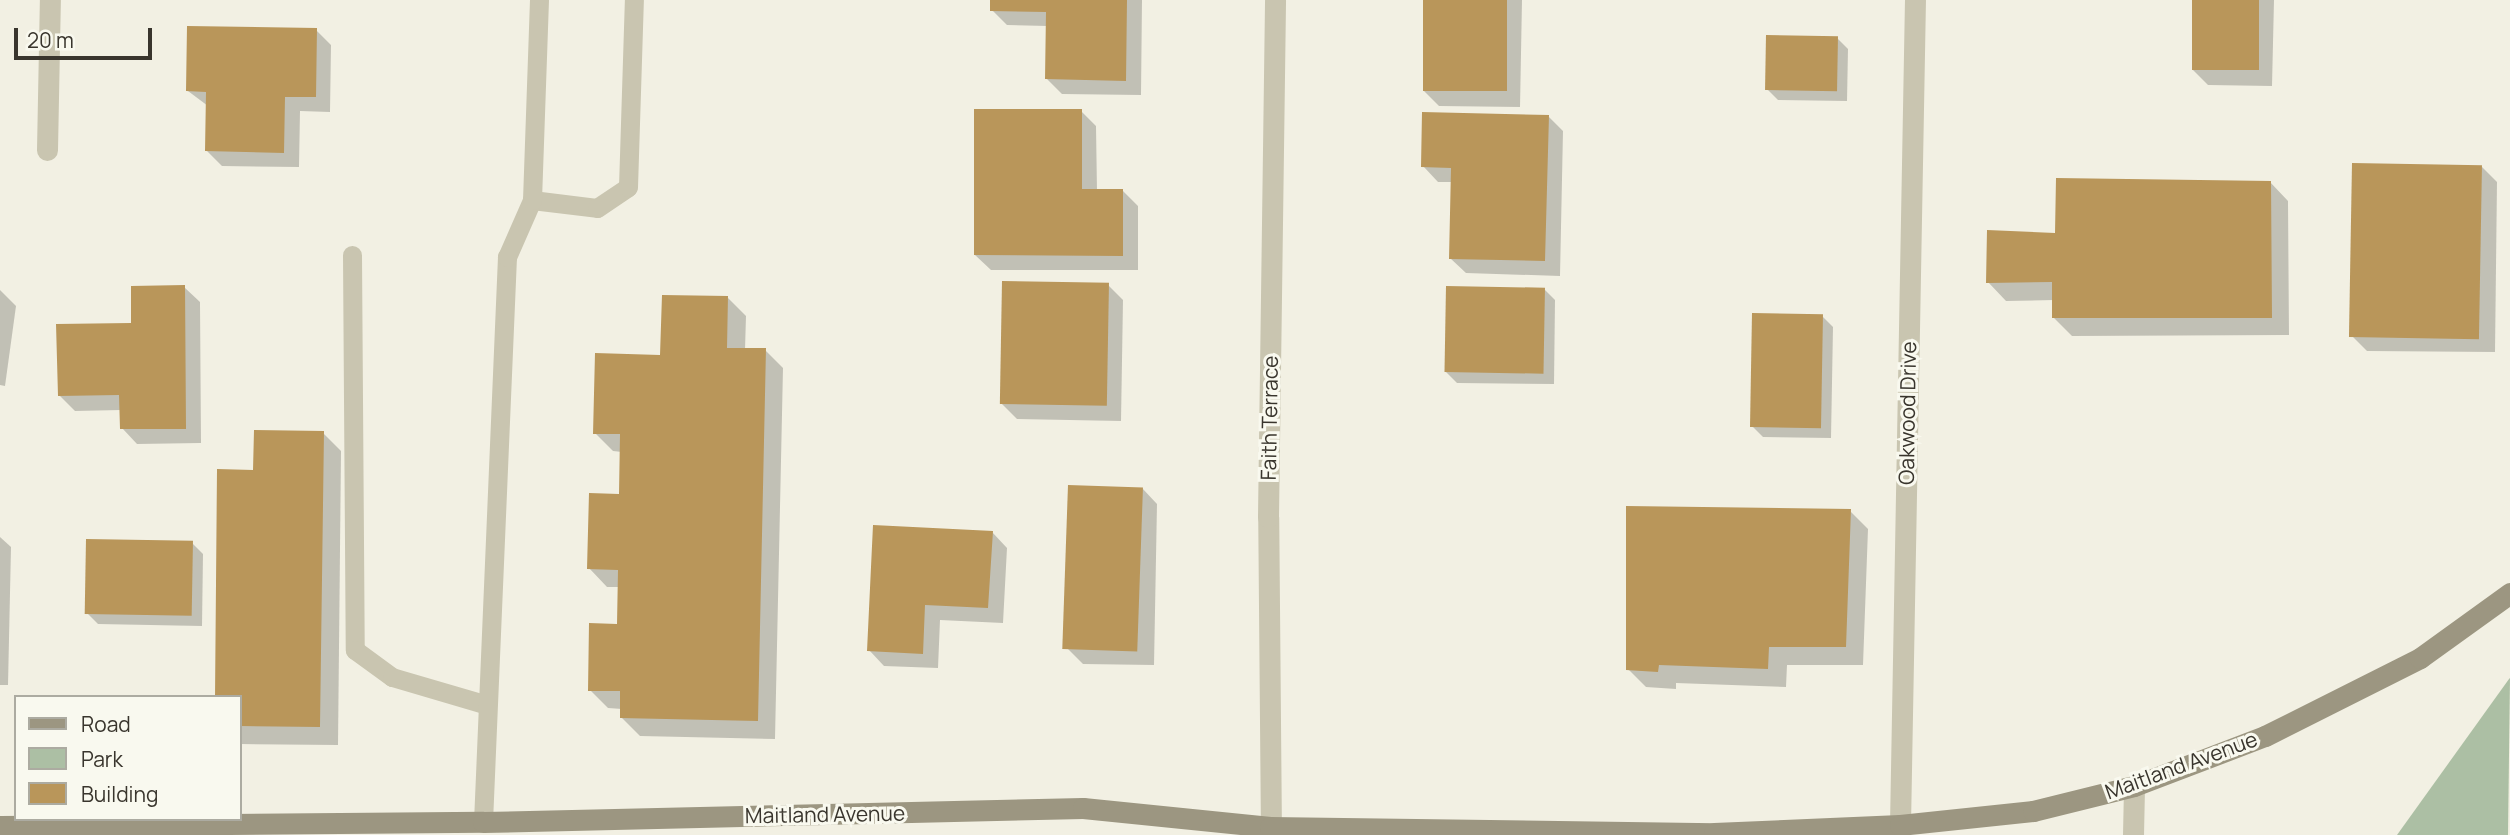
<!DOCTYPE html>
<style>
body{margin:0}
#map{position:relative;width:2510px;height:835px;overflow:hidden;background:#f2f0e3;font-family:Manrope,sans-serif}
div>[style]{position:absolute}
.green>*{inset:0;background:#acbfa4}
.shadow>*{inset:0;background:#0003}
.building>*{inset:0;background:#b9965a;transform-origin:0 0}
.lane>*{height:19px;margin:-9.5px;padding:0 9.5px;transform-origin:9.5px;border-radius:9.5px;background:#c9c5b0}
.street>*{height:21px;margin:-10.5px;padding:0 10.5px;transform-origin:10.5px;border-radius:10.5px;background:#c9c5b0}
.secondary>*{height:21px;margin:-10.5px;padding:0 10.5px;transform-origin:10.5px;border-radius:10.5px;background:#9c9681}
span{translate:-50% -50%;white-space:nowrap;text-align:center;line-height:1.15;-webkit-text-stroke:6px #f9f9ef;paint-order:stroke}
.street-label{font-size:21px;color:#39352d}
.legend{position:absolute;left:14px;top:695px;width:228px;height:126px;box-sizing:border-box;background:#f9f9ef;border:2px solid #acaba1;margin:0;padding:9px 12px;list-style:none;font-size:21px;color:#39352d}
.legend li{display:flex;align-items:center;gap:14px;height:35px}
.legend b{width:35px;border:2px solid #acaba1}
.scale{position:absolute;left:14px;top:28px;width:138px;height:32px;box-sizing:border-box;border:4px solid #39352d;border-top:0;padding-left:9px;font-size:21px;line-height:24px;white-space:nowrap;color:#39352d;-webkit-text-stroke:5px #f9f9ef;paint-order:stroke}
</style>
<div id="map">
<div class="green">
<i style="clip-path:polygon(2510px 678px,2508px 835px,2397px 835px,2509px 679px)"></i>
</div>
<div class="shadow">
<i style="clip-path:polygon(992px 0,1142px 0,1141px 95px,1062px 94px,1047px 79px,1048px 26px,1007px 25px,992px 10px)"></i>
<i style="clip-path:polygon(1425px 0,1522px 0,1520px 107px,1439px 106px,1424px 91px)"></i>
<i style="clip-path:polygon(2194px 0,2274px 0,2272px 86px,2208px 85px,2193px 70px)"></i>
<i style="clip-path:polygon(316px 30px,331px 45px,330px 112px,300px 111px,299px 167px,222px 166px,207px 151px,208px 106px,188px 91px)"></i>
<i style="clip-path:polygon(1837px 38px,1848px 49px,1847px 101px,1778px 100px,1767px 89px)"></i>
<i style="clip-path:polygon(1081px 111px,1096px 126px,1097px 191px,1123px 191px,1138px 206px,1138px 270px,991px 270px,975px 255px)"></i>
<i style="clip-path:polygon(1548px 116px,1563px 131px,1560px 276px,1466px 273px,1450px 258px,1452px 182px,1438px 182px,1423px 166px)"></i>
<i style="clip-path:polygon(2481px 166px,2497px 182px,2495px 352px,2367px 351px,2352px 336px)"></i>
<i style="clip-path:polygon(2270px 182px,2288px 201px,2289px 335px,2072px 336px,2053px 317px,2054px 300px,2006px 301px,1988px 282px)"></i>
<i style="clip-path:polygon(1108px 285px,1123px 300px,1121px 421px,1017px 419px,1002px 404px)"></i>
<i style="clip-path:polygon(184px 287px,200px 302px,201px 443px,137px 444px,122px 428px,121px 410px,75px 411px,59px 395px,133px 325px)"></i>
<i style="clip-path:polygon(1544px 289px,1555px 300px,1554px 384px,1457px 383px,1446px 372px)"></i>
<i style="clip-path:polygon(0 290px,16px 306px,5px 386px,0 385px)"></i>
<i style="clip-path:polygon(728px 298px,746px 316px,745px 350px,765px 350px,783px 368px,775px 739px,640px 736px,622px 718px,622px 709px,608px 708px,590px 690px,619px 625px,619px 587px,607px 587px,589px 568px,621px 496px,622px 452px,613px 451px,595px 433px,662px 356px)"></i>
<i style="clip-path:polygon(1822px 316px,1833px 327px,1831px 438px,1763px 437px,1752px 426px)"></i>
<i style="clip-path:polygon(323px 433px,341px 451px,338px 745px,240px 744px,255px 472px)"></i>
<i style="clip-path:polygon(1142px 488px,1157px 504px,1154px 665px,1083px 664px,1067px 648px)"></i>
<i style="clip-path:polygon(1850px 511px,1868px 529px,1863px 665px,1787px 665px,1786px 687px,1676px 683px,1676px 689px,1646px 687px,1628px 669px)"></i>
<i style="clip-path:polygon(992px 532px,1007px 548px,1003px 623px,940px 620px,938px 668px,884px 666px,869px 650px)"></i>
<i style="clip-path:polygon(0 537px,11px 547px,8px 685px,0 685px)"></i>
<i style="clip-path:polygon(192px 543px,203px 554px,202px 626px,98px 624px,87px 613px)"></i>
</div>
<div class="building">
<i style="clip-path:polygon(990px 0,1127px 0,1126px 81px,1045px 79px,1046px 12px,990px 11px)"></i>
<i style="left:1423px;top:0;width:84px;height:91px"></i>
<i style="left:2192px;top:0;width:67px;height:70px"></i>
<i style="clip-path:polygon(187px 26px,317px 28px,316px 97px,285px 97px,284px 153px,205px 151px,206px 92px,186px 91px)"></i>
<i style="left:1766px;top:35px;width:72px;height:55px;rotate:1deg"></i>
<i style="clip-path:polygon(974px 109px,1082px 109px,1082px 189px,1123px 189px,1123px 256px,974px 255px)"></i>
<i style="clip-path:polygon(1422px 112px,1549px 115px,1545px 261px,1449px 259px,1451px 168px,1421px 167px)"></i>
<i style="left:2352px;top:163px;width:130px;height:174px;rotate:1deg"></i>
<i style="clip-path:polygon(2056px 178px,2271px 181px,2272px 318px,2052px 318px,2052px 282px,1986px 283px,1987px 230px,2055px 233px)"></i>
<i style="left:1002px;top:281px;width:107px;height:123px;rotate:1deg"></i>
<i style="clip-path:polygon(185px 285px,186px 429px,120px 429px,119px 395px,58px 396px,56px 324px,131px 323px,131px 286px)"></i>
<i style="left:1446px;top:286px;width:99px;height:86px;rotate:1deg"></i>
<i style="clip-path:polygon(662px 295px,728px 296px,727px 348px,766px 348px,758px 721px,620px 718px,620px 691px,588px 691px,589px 623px,617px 624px,618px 570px,587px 569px,589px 493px,619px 494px,620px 434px,593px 434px,595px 353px,660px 355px)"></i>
<i style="left:1752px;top:313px;width:71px;height:114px;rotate:1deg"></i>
<i style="clip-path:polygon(254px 430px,324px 431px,320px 727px,240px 726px,240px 697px,215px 697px,217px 469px,253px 470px)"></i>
<i style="left:1068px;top:485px;width:75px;height:164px;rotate:2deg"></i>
<i style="clip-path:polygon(1626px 506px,1851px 509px,1846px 647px,1769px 647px,1768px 669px,1659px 665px,1658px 672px,1626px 670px)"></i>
<i style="clip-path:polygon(873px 525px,993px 531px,988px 608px,925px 605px,923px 654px,867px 651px)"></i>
<i style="left:86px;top:539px;width:107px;height:75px;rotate:1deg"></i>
</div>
<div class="lane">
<i style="left:532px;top:200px;width:65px;rotate:7deg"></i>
<i style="left:597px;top:208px;width:37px;rotate:-34deg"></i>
<i style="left:628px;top:187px;width:187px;rotate:-88.2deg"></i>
<i style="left:352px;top:255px;width:395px;rotate:89.6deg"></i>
<i style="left:355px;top:650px;width:46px;rotate:36.1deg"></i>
<i style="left:392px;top:677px;width:99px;rotate:16.4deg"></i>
<i style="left:483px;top:822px;width:566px;rotate:-87.57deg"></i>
<i style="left:507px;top:257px;width:62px;rotate:-66.3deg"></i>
<i style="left:532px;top:200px;width:200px;rotate:-88deg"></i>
</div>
<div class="street">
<i style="left:47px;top:150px;width:150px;rotate:-88.9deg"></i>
<i style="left:1900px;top:825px;width:825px;rotate:-88.96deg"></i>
<i style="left:1271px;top:835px;width:318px;rotate:-90.5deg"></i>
<i style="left:1268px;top:517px;width:517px;rotate:-89.22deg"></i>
<i style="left:2133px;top:835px;width:49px;rotate:-88.8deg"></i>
</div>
<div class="secondary">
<i style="left:0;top:826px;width:483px;rotate:-0.5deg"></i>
<i style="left:483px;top:822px;width:600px;rotate:-1.34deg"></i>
<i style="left:1083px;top:808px;width:188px;rotate:5.8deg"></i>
<i style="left:1270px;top:827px;width:444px;rotate:0.8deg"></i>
<i style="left:1714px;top:833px;width:186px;rotate:-2.5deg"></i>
<i style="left:1900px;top:825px;width:134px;rotate:-6deg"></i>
<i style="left:2033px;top:811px;width:104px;rotate:-13.9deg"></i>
<i style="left:2134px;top:786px;width:140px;rotate:-20.9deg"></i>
<i style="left:2265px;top:736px;width:174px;rotate:-26.7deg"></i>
<i style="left:2420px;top:658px;width:111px;rotate:-35.8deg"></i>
</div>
<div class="street-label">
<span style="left:1907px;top:413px;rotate:-89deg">Oakwood Drive</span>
<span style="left:1269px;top:418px;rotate:-89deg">Faith Terrace</span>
<span style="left:2181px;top:765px;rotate:-20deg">Maitland Avenue</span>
<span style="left:825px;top:814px;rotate:-1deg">Maitland Avenue</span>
</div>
<ul class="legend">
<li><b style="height:9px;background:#9c9681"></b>Road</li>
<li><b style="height:19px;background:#acbfa4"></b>Park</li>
<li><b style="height:19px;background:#b9965a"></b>Building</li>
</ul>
<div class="scale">20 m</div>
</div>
